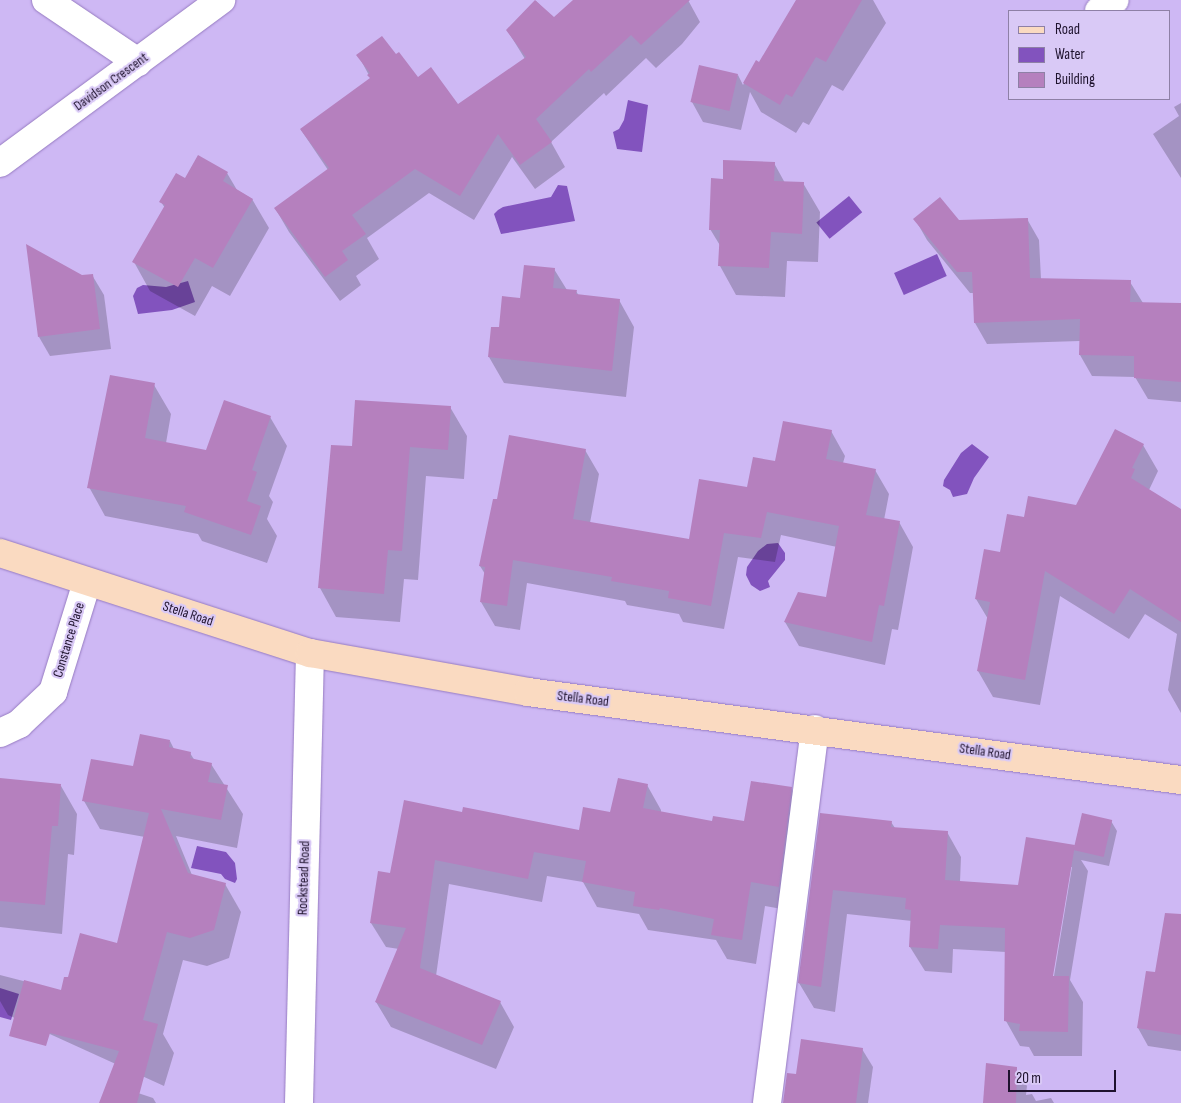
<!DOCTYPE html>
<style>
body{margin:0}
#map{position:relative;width:1181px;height:1103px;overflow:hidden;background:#ceb8f4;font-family:"Sofia Sans Condensed",sans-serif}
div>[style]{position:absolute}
.water>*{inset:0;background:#8253be;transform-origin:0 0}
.shadow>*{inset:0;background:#0003}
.building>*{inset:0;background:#b580be;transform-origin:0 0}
.roads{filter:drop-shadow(0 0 1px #967bc1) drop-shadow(0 0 1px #967bc1)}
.minor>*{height:28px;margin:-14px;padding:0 14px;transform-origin:14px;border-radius:14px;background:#fff}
.major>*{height:28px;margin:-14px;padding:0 14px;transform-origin:14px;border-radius:14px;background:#fadac1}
span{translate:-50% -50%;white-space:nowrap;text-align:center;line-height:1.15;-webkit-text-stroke:4.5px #d9c9f6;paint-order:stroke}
.street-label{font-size:14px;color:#1e122d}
.legend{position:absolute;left:1008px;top:10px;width:162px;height:90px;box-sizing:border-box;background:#d9c9f6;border:1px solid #8e80a6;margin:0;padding:6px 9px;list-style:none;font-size:15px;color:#1e122d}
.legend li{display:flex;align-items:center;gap:10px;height:25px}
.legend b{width:25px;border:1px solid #8e80a6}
.scale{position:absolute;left:1008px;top:1070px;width:108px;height:22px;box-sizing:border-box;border:2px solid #1e122d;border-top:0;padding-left:6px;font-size:15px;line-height:18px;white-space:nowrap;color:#1e122d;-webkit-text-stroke:4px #d9c9f6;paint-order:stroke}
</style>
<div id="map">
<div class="water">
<i style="clip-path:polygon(628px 100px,648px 105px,642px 152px,617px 149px,613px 132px,619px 129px,624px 120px)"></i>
<i style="clip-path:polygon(558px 185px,567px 186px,575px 221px,501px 234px,494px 214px,498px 210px,503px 207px,551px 197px)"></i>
<i style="left:849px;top:196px;width:21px;height:42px;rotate:51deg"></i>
<i style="left:937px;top:254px;width:24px;height:47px;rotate:66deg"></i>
<i style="clip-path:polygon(188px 281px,195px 302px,172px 310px,138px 314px,133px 296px,137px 288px,143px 285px,166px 287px)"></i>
<i style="clip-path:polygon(972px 444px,989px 457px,974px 478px,967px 494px,953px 497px,950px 490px,943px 486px,944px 480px,961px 453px)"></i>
<i style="clip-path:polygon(778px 543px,785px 553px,785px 560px,768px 581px,770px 587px,760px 591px,751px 585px,746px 575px,747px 567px,758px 551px,767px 544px)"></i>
<i style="clip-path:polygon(197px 846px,226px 852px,235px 863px,237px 879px,235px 883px,225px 879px,221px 874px,191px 868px)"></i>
<i style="clip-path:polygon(0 988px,19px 994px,11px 1020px,0 1017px)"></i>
</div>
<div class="shadow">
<i style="clip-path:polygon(575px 0,688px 0,700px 22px,682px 44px,656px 68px,646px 58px,606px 96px,604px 93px,551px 142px,565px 167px,535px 189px,512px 157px,474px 220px,429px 193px,367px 238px,379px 259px,356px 276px,361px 285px,340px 301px,289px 232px,275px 208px,328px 170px,301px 130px,371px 79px,358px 55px,395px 56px,418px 78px,458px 105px,525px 59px,507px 30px,536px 1px,554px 19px)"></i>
<i style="clip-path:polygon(797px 0,873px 0,886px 23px,843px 91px,832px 85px,809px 125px,803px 122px,796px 133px,761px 112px,750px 92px,741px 130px,703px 122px,692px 102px,738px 75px,743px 85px,757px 62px,760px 63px)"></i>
<i style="clip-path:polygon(1181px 103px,1181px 178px,1153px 134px,1179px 116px,1174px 107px)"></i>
<i style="clip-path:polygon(774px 163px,785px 183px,803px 183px,820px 212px,818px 262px,787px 261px,785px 297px,736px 295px,720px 266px,721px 247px,710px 229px,724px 180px)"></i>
<i style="clip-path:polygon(227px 173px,237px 190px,252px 199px,269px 228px,230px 296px,212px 286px,195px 316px,150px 291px,134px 262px,165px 208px,161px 202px,185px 180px)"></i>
<i style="clip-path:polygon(915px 219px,958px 222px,1027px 219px,1039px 240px,1041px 279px,1130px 282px,1143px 303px,1181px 304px,1181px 402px,1148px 399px,1135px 377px,1092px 376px,1080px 355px,1080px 341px,987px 344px,975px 323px,974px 293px,970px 293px,927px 240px)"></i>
<i style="clip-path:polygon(554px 269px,567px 290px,576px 291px,579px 296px,619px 300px,634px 327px,626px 397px,504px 383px,489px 357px,500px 329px,521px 300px)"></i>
<i style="clip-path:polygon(92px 275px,104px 295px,111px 349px,50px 356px,39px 337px,82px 277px)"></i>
<i style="clip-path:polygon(154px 385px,171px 414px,166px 443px,206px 452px,270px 417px,287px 446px,269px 496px,273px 502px,267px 519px,277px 536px,267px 563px,202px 541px,198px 534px,105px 516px,89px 487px)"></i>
<i style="clip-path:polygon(450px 407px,467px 436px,464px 479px,426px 476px,418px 580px,404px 579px,400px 622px,336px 617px,320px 588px,332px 446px,353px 448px)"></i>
<i style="clip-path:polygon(831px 431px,845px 456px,843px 463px,875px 470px,889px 494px,884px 520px,899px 522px,913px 547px,898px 630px,892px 629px,885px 665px,799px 646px,785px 622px,827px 599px,837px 547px,781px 535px,775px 562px,738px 557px,724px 629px,683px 622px,679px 614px,627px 605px,625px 601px,527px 583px,520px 630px,495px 626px,481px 602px,485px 574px,480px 566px,498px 501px,585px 450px,599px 474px,590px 523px,690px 540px,776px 463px)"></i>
<i style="clip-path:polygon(1143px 445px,1158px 471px,1149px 490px,1181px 511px,1181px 713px,1168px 690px,1177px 634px,1145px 614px,1129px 639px,1060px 596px,1040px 705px,993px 697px,978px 671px,988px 619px,976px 599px,1001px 554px,1025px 519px,1076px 507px)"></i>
<i style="clip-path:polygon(170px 741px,174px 749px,190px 753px,195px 761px,211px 764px,243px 814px,237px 848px,176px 836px,192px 875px,225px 884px,241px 912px,229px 958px,207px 966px,183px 960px,163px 1034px,174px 1053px,164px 1086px,8px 1015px,0 1001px,0 975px,62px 991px,69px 979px,118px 944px,145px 837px,100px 829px,84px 801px)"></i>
<i style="clip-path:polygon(0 779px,61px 786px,77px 814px,74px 855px,68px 854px,62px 934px,0 927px)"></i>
<i style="clip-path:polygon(647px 785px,661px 810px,661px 813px,713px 822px,745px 823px,791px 788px,805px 813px,793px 911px,765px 906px,756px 964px,727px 959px,716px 940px,648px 930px,639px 914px,597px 907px,583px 882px,547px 876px,542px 902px,449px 884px,436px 976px,500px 1002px,514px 1027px,496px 1069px,391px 1027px,376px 1002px,399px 949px,386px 947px,371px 923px,391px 874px,463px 813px,580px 831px,611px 814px)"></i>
<i style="clip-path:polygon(evenodd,821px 815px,891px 822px,895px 828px,947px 832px,961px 857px,960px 882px,1019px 886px,1074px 847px,1076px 850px,1083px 815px,1111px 821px,1117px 831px,1109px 866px,1081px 860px,1088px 871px,1070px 980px,1083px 1002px,1082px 1056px,1034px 1056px,1029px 1047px,1020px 1046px,1006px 1021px,1006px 952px,953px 949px,952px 973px,925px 971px,910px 947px,912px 921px,847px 914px,835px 1012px,814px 1008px,799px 983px,821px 815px,1070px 867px,1072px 867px,1053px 982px,1050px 982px,1070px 867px)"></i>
<i style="clip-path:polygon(1181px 919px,1181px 1051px,1148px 1046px,1138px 1028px,1147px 972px,1156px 973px)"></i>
<i style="clip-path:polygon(862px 1049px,873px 1067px,868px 1103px,784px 1103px,797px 1076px)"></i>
<i style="clip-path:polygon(1016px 1069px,1027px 1086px,1026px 1095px,1032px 1094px,1036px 1101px,1051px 1098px,1054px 1103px,984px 1103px)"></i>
<i style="clip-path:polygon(108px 1083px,153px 1098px,156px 1103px,100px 1103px)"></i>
</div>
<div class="building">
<i style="clip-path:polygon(535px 0,554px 17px,573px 0,690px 0,641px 45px,631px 35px,591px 72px,589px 69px,536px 119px,552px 142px,520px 165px,498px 134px,460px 196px,415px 169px,352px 215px,366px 234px,342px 251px,348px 260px,325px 277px,274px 208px,329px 168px,300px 129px,370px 78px,367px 75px,370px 73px,356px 55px,382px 36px,396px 54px,399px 52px,418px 77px,431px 67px,458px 104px,526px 57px,506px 30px)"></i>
<i style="clip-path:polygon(796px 0,862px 0,826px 62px,816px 57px,792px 97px,786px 94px,780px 105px,743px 83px,756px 60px,759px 62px)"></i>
<i style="left:699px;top:65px;width:40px;height:38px;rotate:13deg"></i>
<i style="clip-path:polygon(198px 155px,228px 172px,223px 181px,253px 199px,213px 268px,195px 258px,178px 287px,132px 262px,165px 205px,159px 202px,176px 173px,185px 178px)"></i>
<i style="clip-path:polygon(723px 160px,775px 162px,774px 181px,804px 182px,802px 234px,771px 232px,769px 268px,718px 266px,720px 230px,709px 230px,711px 178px,723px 179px)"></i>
<i style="clip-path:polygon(940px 197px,959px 220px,1028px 218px,1030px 278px,1131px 280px,1130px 302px,1181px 303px,1181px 382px,1134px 378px,1134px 356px,1079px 355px,1080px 319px,974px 323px,972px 272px,957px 272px,913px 219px)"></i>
<i style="clip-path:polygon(26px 244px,82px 275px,93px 274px,100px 329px,38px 337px)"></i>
<i style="clip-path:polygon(524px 265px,555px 268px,553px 288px,577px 290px,576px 294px,620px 299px,612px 371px,488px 357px,491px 327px,499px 327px,502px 296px,520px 298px)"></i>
<i style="clip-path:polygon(110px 375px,155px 383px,145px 438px,206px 450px,224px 400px,271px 416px,252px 470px,257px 472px,247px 501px,261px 506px,251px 535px,184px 512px,186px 506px,87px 488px)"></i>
<i style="clip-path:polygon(355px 400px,451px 406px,448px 450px,410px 447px,402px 551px,388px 550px,384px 594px,318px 588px,331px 445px,352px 446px)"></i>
<i style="clip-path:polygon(783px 421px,832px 430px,826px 459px,876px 469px,866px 515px,900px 521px,884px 606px,879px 605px,872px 642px,784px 622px,798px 592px,826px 597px,839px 526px,767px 512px,761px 538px,724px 533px,711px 606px,668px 598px,669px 591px,611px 581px,612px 577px,513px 560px,507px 606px,480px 602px,485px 567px,479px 566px,493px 499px,497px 499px,509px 435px,586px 449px,573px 519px,689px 539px,699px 479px,747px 487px,753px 457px,775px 461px)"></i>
<i style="clip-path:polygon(1115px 429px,1144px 444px,1132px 468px,1135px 469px,1131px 478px,1181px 509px,1181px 622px,1130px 589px,1114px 614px,1045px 571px,1025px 680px,977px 671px,990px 602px,975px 599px,984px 549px,1000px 552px,1007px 514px,1024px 517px,1028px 496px,1076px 505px)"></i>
<i style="clip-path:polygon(140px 734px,170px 740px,169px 747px,191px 752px,190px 758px,212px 763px,208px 782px,228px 785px,221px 820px,161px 809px,188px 873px,226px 883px,214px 930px,190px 938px,167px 932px,143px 1020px,158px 1024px,137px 1103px,99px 1103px,119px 1051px,50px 1033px,46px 1046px,9px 1036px,24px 980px,61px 990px,64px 977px,68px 977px,80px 933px,117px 943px,149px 813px,82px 801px,91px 759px,133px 766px)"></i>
<i style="clip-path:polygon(0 778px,61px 784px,58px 826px,52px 826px,45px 905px,0 901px)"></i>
<i style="clip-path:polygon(618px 778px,648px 784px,643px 808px,712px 821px,713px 816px,744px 821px,751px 781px,792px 787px,779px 887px,751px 882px,742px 940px,711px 935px,714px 919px,660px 908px,659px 910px,633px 906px,635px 892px,582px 882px,586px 861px,534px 852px,528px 879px,435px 860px,420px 968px,501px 1001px,482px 1045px,375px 1002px,406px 928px,370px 923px,378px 871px,390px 873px,404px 800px,462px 812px,463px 807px,579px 830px,583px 807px,610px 812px)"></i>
<i style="clip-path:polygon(820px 813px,892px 821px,891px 827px,948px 831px,945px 880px,1018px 885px,1026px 837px,1075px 845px,1053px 976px,1069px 976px,1068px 1032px,1019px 1031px,1020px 1024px,1004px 1021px,1005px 928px,940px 925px,938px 949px,909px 947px,911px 910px,905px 909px,906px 898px,833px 890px,821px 987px,798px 983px)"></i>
<i style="left:1082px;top:813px;width:31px;height:38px;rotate:13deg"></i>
<i style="clip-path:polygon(1165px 913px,1181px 914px,1181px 1035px,1137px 1028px,1146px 971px,1155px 972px)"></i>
<i style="clip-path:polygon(801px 1039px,863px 1048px,856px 1103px,783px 1103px,787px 1073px,796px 1074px)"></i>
<i style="clip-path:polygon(986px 1063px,1017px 1067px,1016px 1103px,983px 1103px)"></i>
</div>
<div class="roads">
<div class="minor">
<i style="left:46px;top:0;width:111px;rotate:34deg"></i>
<i style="left:1099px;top:11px;width:19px;rotate:-35deg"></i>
<i style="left:0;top:163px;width:275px;rotate:-36.4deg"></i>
<i style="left:0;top:733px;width:21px;rotate:-25deg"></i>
<i style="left:19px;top:724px;width:47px;rotate:-43.3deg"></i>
<i style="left:53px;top:692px;width:115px;rotate:-72.8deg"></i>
<i style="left:299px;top:1103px;width:450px;rotate:-88.6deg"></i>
<i style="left:767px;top:1103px;width:377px;rotate:-82.7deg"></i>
</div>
<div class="major">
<i style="left:0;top:553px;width:326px;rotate:17.9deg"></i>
<i style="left:310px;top:653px;width:221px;rotate:10.1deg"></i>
<i style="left:528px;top:692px;width:659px;rotate:7.68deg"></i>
</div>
</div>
<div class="street-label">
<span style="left:111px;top:82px;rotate:-36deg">Davidson Crescent</span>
<span style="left:188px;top:614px;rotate:18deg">Stella Road</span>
<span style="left:69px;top:640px;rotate:-73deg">Constance Place</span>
<span style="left:583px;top:699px;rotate:7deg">Stella Road</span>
<span style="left:985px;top:752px;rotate:8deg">Stella Road</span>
<span style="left:304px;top:878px;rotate:-88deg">Rockstead Road</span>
</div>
<ul class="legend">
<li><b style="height:6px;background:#fadac1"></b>Road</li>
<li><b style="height:14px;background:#8253be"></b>Water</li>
<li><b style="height:14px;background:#b580be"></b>Building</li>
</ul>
<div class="scale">20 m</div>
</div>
